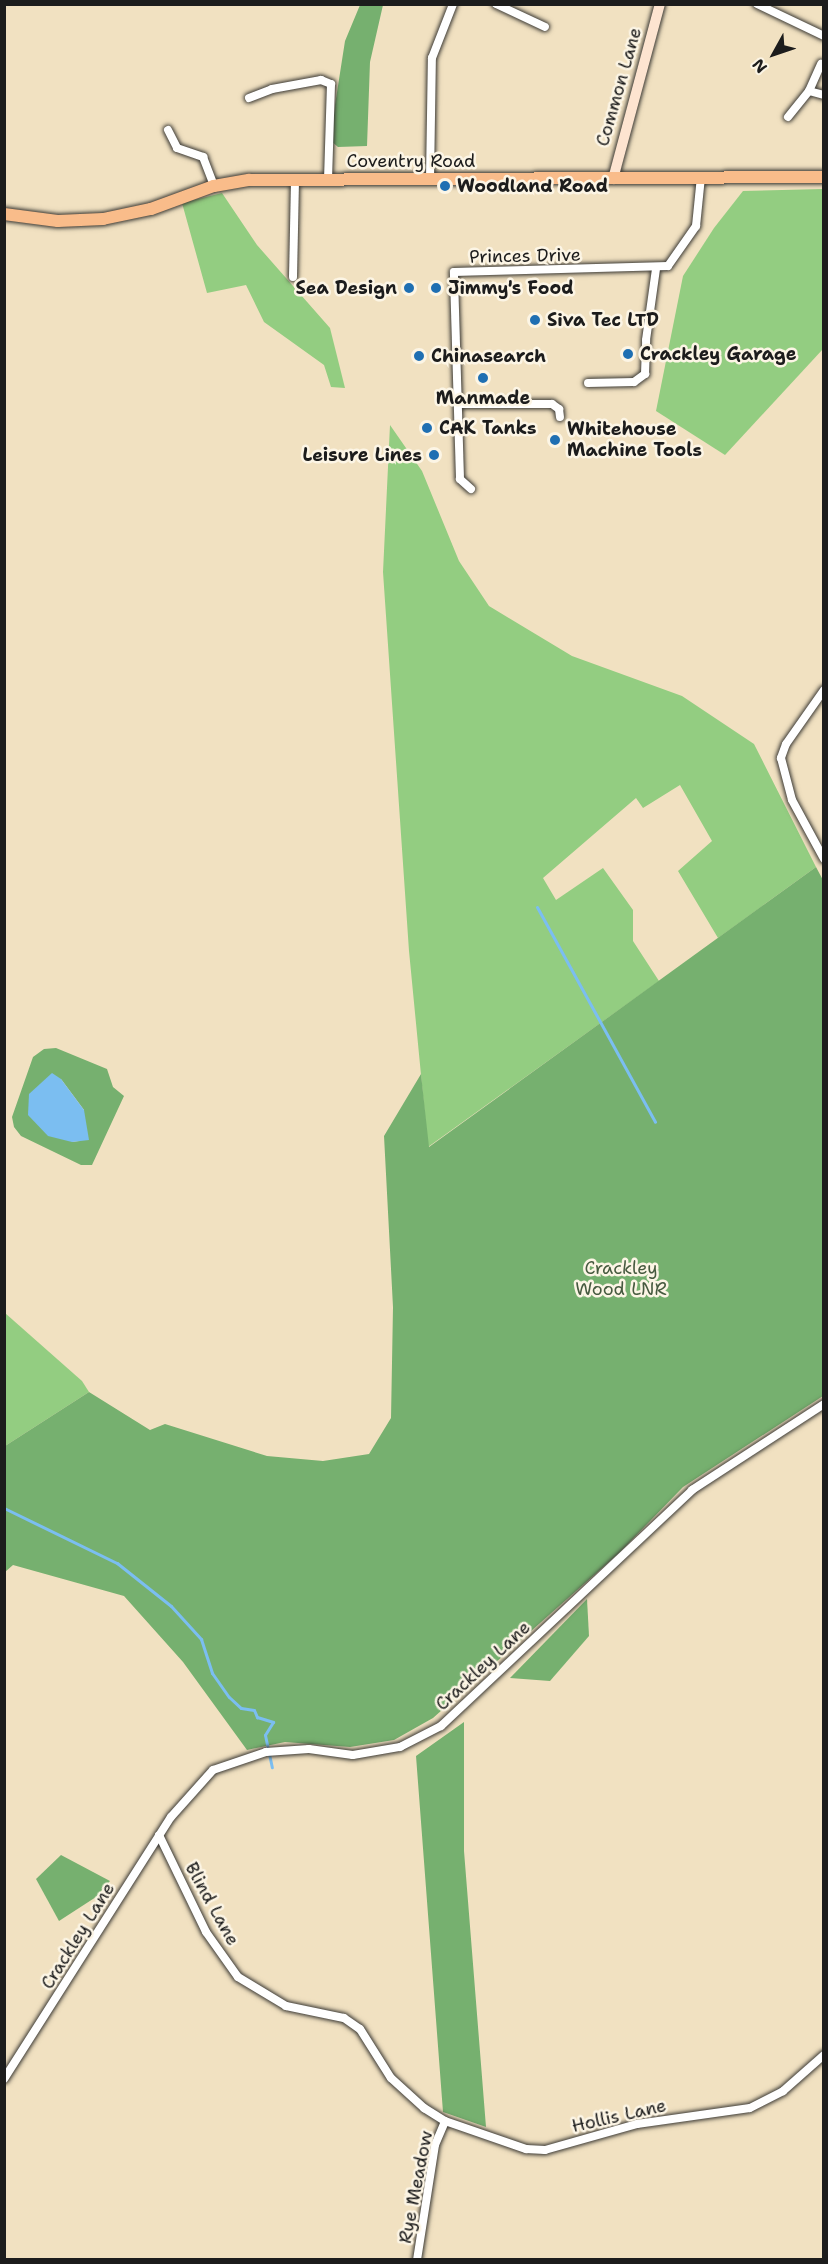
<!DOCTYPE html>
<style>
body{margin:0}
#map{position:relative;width:828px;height:2264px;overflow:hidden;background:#f1e1c1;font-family:"Shantell Sans",sans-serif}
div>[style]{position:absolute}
.green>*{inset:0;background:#93cd81}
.forest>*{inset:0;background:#76b06f}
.water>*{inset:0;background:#7bbef1}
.stream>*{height:3px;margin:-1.5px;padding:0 1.5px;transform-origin:1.5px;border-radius:1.5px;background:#7bbef1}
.roads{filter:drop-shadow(0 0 2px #3c3a35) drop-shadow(0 0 2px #3c3a35)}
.street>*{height:8px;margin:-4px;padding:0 4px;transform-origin:4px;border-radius:4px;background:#fff}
.secondary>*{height:10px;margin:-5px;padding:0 5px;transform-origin:5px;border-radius:5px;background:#fde4d0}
.primary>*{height:12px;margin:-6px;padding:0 6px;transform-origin:6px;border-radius:6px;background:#f9bc8a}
.dots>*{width:16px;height:16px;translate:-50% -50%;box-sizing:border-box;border:3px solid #fcf5e5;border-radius:50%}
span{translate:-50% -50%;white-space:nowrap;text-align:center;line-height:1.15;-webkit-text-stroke:5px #fcf5e5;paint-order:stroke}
.street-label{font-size:18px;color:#1c1c1c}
.poi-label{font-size:18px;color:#1c1c1c;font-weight:700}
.left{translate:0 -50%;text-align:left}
.right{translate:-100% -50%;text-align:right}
.park-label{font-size:18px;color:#465a3f}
.frame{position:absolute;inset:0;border:6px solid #1c1c1c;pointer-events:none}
.north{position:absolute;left:744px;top:24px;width:60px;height:60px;-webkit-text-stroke:4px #fcf5e5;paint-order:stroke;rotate:230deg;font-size:16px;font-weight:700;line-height:24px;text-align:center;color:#1c1c1c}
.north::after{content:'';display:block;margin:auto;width:21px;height:27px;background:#1c1c1c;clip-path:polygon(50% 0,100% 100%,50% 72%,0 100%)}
</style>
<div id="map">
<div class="green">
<i style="clip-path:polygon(823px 189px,823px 349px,725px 455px,656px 411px,683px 276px,714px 228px,743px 191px)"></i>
<i style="clip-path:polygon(222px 193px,257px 245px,330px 328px,345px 388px,331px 387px,324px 365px,264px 322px,246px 285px,207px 293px,182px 203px)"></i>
<i style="clip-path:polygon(390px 425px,422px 471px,459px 561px,489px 606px,572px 656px,682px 696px,754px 744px,816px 867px,718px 938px,678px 871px,712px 841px,680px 785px,643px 808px,636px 798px,543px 878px,556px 900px,603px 868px,633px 910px,633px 941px,659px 981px,428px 1147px,409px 951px,383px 572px)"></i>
<i style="clip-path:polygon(5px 1313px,82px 1381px,89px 1392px,5px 1446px)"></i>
</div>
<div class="forest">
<i style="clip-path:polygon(360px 5px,383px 5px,370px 62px,367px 146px,338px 147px,331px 141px,335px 105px,345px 41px)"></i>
<i style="clip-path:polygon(816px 867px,824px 882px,823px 1396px,683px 1487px,620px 1552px,433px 1718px,394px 1740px,350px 1747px,285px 1742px,247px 1750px,183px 1662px,124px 1596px,13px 1565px,5px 1572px,5px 1446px,89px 1392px,150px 1430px,165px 1424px,267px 1456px,323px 1461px,369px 1454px,391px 1418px,393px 1307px,384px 1136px,421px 1074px,429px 1147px)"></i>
<i style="clip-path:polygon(evenodd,56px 1048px,107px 1069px,113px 1087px,124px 1096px,92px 1165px,81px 1165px,21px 1136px,14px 1127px,12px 1117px,33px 1057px,44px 1049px,56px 1048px,61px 1079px,84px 1110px,79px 1141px,72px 1142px,61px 1079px)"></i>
<i style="clip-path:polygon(587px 1599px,589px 1636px,550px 1681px,510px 1678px)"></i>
<i style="clip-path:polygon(464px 1722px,464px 1851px,486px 2127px,443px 2112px,416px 1756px)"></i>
<i style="clip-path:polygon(61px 1855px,110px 1881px,96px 1897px,59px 1921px,36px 1879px)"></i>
</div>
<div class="water">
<i style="clip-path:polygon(52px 1073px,61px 1079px,84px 1110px,89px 1140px,72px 1142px,48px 1136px,28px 1115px,29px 1094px)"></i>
</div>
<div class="stream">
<i style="left:537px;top:907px;width:245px;rotate:61.2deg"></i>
<i style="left:4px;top:1508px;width:126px;rotate:26deg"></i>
<i style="left:117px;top:1563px;width:69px;rotate:38.5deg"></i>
<i style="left:171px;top:1606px;width:45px;rotate:47.7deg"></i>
<i style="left:201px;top:1639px;width:36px;rotate:72deg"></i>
<i style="left:212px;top:1673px;width:29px;rotate:55deg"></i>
<i style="left:229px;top:1697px;width:16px;rotate:43deg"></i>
<i style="left:241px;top:1708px;width:13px;rotate:9deg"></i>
<i style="left:254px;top:1710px;width:8px;rotate:67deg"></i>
<i style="left:257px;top:1717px;width:17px;rotate:17deg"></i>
<i style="left:273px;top:1722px;width:15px;rotate:122deg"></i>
<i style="left:265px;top:1735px;width:33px;rotate:78deg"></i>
</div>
<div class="roads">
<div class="street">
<i style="left:496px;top:4px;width:54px;rotate:25.1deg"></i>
<i style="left:757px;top:4px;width:74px;rotate:25.5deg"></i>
<i style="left:809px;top:91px;width:16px;rotate:15deg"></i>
<i style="left:249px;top:98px;width:25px;rotate:-21deg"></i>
<i style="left:272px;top:89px;width:50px;rotate:-10.4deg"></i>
<i style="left:321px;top:80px;width:11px;rotate:22deg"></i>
<i style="left:331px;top:84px;width:95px;rotate:91.8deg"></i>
<i style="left:788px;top:117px;width:33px;rotate:-51deg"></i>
<i style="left:809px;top:91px;width:30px;rotate:-66deg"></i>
<i style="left:168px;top:130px;width:20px;rotate:63deg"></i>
<i style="left:177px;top:148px;width:28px;rotate:19deg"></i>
<i style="left:203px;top:157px;width:31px;rotate:69deg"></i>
<i style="left:430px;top:179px;width:121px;rotate:-89.1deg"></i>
<i style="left:432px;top:58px;width:58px;rotate:-68.7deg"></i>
<i style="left:293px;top:277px;width:98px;rotate:-88.8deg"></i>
<i style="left:588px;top:383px;width:46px;rotate:-1.2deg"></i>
<i style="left:634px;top:382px;width:14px;rotate:-36deg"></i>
<i style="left:645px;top:374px;width:34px;rotate:-88deg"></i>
<i style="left:646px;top:340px;width:72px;rotate:-82deg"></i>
<i style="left:458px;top:404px;width:94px"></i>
<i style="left:552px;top:404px;width:9px;rotate:36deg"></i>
<i style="left:559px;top:409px;width:8px;rotate:83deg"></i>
<i style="left:471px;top:489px;width:15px;rotate:-138deg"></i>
<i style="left:460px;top:479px;width:207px;rotate:-91.7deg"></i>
<i style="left:454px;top:272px;width:214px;rotate:-1.6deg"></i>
<i style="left:668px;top:266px;width:49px;rotate:-55deg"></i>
<i style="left:696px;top:226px;width:49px;rotate:-84.2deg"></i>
<i style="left:824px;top:690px;width:66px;rotate:125.1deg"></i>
<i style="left:786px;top:744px;width:15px;rotate:110deg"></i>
<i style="left:781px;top:758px;width:43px;rotate:75.3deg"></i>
<i style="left:792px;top:800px;width:67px;rotate:61.5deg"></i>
<i style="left:159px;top:1835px;width:108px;rotate:64.1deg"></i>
<i style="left:206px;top:1932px;width:55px;rotate:54.6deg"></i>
<i style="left:238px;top:1977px;width:56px;rotate:31.1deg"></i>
<i style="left:286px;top:2006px;width:59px;rotate:11.7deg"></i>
<i style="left:344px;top:2018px;width:19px;rotate:35deg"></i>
<i style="left:360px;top:2029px;width:58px;rotate:57.7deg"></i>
<i style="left:391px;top:2078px;width:45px;rotate:42.3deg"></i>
<i style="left:424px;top:2108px;width:25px;rotate:32deg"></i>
<i style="left:445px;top:2121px;width:86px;rotate:19.1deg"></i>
<i style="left:526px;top:2149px;width:19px;rotate:3deg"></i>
<i style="left:545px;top:2150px;width:96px;rotate:-15.8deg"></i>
<i style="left:637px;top:2124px;width:114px;rotate:-8.1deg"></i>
<i style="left:750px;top:2108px;width:37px;rotate:-27deg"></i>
<i style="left:783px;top:2091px;width:55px;rotate:-41.3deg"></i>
<i style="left:4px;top:2079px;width:311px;rotate:-57.5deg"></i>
<i style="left:171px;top:1817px;width:63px;rotate:-48.2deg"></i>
<i style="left:213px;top:1770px;width:56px;rotate:-18.8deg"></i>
<i style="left:266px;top:1752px;width:43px;rotate:-4deg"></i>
<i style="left:309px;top:1749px;width:44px;rotate:7.8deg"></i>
<i style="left:353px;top:1755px;width:48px;rotate:-9.7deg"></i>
<i style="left:400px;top:1747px;width:46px;rotate:-27.1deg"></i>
<i style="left:441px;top:1726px;width:345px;rotate:-43.2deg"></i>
<i style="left:692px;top:1490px;width:158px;rotate:-33.1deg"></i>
<i style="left:417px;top:2260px;width:116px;rotate:-81.1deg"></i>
<i style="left:435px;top:2145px;width:26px;rotate:-67deg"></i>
</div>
<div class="secondary">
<i style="left:613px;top:179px;width:181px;rotate:-75deg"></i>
</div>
<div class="primary">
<i style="left:4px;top:214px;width:54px;rotate:7.4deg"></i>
<i style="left:58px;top:221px;width:45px;rotate:-2.5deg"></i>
<i style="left:103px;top:219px;width:49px;rotate:-11.8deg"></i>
<i style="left:151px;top:209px;width:67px;rotate:-20.1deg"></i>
<i style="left:214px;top:186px;width:36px;rotate:-10deg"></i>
<i style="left:249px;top:180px;width:575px;rotate:-0.3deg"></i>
</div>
</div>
<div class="dots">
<i style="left:445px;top:186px;background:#1f6fb2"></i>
<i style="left:409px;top:288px;background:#1f6fb2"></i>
<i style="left:436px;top:288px;background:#1f6fb2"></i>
<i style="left:535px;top:320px;background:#1f6fb2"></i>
<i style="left:628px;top:354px;background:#1f6fb2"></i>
<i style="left:419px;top:356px;background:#1f6fb2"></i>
<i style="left:483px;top:378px;background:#1f6fb2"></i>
<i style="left:427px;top:428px;background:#1f6fb2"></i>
<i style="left:555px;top:440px;background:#1f6fb2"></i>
<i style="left:434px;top:455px;background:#1f6fb2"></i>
</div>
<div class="street-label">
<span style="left:619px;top:87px;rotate:-74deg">Common Lane</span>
<span style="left:411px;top:161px">Coventry Road</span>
<span style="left:525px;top:256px;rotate:-1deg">Princes Drive</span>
<span style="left:483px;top:1666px;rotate:-43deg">Crackley Lane</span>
<span style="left:212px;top:1904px;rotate:61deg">Blind Lane</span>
<span style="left:78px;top:1936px;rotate:-58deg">Crackley Lane</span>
<span style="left:619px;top:2116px;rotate:-13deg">Hollis Lane</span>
<span style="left:416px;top:2187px;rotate:-79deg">Rye Meadow</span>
</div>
<div class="poi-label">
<span class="left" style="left:457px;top:186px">Woodland Road</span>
<span class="right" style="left:397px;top:288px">Sea Design</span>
<span class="left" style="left:448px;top:288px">Jimmy's Food</span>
<span class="left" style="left:547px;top:320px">Siva Tec LTD</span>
<span class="left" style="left:640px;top:354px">Crackley Garage</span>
<span class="left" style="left:431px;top:356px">Chinasearch</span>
<span style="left:483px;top:398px">Manmade</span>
<span class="left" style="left:439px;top:428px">CAK Tanks</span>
<span class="left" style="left:567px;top:440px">Whitehouse<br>Machine Tools</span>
<span class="right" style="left:422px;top:455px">Leisure Lines</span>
</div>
<div class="park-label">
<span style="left:621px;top:1279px">Crackley<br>Wood LNR</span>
</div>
<div class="frame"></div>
<div class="north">N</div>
</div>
